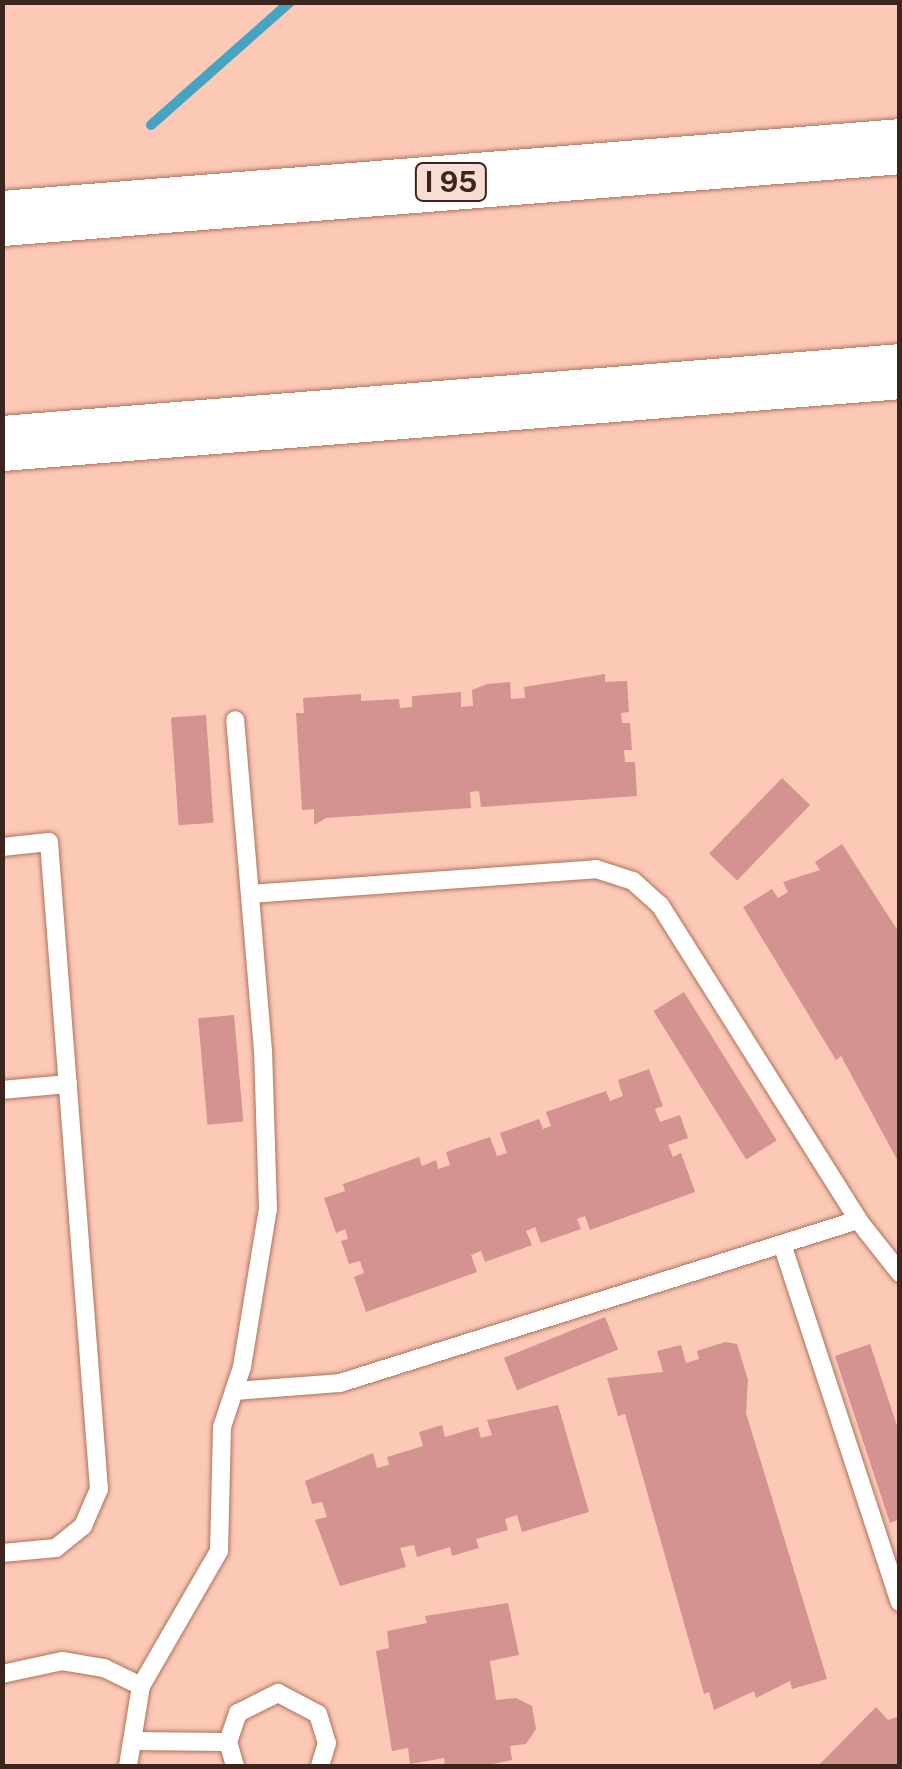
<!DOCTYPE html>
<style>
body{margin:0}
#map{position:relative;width:902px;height:1769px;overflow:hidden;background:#fcc9b6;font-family:"Public Sans",sans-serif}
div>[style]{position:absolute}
.stream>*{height:10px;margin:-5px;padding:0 5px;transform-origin:5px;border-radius:5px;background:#44a4c1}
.building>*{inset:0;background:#d49290;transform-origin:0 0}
.roads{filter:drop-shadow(0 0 2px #ac735d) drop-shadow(0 0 2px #ac735d)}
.service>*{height:18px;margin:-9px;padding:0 9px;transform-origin:9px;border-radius:9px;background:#fff}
.motorway>*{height:55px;margin:-27.5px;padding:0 27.5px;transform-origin:27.5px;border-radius:27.5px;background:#fff}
span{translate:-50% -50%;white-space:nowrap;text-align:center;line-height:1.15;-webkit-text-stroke:10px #f7ddd3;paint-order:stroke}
.shield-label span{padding:2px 8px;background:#f7ddd3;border:2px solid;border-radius:8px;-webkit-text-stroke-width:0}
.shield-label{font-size:28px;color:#3c251c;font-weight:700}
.frame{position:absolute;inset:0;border:5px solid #3c251c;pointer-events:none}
</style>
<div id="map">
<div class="stream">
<i style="left:151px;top:125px;width:186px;rotate:-41.5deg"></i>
</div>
<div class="building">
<i style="clip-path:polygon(605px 674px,605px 682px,627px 681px,629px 712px,621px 713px,622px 723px,630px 723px,632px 750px,624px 750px,625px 762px,635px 762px,637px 796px,481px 807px,479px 791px,470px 792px,471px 808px,326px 818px,314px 825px,314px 809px,302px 810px,296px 713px,304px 713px,303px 698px,361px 694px,361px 701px,399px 699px,400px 708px,412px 707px,412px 696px,461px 692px,461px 707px,473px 706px,472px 690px,487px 684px,510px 682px,511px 699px,525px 698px,524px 687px)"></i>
<i style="left:206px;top:715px;width:108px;height:35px;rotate:86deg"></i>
<i style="left:782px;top:778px;width:39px;height:105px;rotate:44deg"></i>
<i style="clip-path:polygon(842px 844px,900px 934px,900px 1165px,841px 1056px,836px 1060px,743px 907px,772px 889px,778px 898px,788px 892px,783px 882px,820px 870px,815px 862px)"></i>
<i style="left:684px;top:992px;width:175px;height:36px;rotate:58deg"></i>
<i style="left:234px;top:1015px;width:107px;height:36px;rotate:85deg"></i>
<i style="clip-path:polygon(649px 1069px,663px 1106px,655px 1109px,660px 1122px,680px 1115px,688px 1138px,668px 1145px,673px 1157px,681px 1153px,695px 1192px,590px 1230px,585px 1216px,577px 1219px,581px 1229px,541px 1243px,535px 1227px,526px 1231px,532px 1245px,485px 1262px,481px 1251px,471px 1255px,477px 1272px,366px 1312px,354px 1277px,364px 1273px,360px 1261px,349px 1264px,341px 1241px,348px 1239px,345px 1229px,336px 1233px,324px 1198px,345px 1191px,343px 1184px,419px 1157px,422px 1166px,436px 1160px,438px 1169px,450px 1165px,446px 1152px,490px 1137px,497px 1156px,507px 1153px,500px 1133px,539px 1119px,543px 1129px,551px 1126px,546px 1112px,606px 1091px,610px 1101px,623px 1096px,618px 1080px)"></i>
<i style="left:605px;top:1317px;width:35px;height:109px;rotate:68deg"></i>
<i style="clip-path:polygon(725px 1342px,737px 1344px,748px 1380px,746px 1413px,827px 1679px,792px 1689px,790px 1681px,756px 1698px,754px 1691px,714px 1710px,709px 1692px,704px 1694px,625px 1414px,618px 1416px,607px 1378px,663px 1372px,657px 1351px,681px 1345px,686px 1363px,699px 1359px,697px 1351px)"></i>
<i style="clip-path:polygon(870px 1344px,900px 1435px,900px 1519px,890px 1523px,835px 1356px)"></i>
<i style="clip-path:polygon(558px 1405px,589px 1512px,522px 1532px,517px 1515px,505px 1519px,508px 1530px,476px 1539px,479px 1548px,452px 1556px,450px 1547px,417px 1557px,414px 1545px,400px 1548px,406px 1567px,340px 1586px,315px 1520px,327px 1517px,322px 1502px,312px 1504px,305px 1481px,373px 1453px,377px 1468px,389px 1465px,387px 1457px,423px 1446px,419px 1432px,442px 1425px,445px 1437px,478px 1427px,481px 1438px,492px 1435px,487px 1420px)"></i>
<i style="clip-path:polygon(508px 1603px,519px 1655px,490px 1661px,496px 1700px,516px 1698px,532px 1706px,536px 1729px,526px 1744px,510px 1746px,512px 1760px,482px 1766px,445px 1766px,444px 1758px,410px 1764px,408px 1748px,392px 1751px,376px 1651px,389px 1648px,387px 1631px,427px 1623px,425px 1616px)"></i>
<i style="clip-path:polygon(876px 1707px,888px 1720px,900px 1716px,900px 1766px,818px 1766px)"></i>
</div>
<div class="roads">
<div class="service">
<i style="left:2px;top:847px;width:47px;rotate:-6.1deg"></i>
<i style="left:49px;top:842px;width:649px;rotate:85.58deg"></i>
<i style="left:99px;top:1489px;width:40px;rotate:113.4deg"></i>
<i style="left:83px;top:1526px;width:35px;rotate:141deg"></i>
<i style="left:56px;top:1548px;width:54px;rotate:174.7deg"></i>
<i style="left:250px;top:894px;width:347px;rotate:-4.1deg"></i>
<i style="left:596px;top:869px;width:39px;rotate:18deg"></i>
<i style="left:633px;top:881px;width:36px;rotate:42deg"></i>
<i style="left:660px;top:905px;width:372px;rotate:57.8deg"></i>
<i style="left:858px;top:1220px;width:68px;rotate:51.6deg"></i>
<i style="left:2px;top:1090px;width:66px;rotate:-5.2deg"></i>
<i style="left:782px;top:1244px;width:377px;rotate:71.8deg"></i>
<i style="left:234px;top:1391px;width:106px;rotate:-4.3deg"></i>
<i style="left:340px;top:1383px;width:543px;rotate:-17.47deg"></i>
<i style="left:2px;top:1674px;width:61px;rotate:-12.2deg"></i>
<i style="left:62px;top:1661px;width:43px;rotate:9.5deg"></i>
<i style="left:104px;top:1668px;width:41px;rotate:25.9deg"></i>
<i style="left:132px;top:1741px;width:96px;rotate:0.6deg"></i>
<i style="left:128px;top:1766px;width:81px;rotate:-80.8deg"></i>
<i style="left:141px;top:1686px;width:156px;rotate:-60deg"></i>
<i style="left:219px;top:1551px;width:124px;rotate:-88.6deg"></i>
<i style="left:222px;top:1427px;width:63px;rotate:-71.6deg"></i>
<i style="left:242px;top:1367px;width:160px;rotate:-80.7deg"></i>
<i style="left:268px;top:1209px;width:158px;rotate:-91.8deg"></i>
<i style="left:263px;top:1051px;width:332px;rotate:-94.8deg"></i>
<i style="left:235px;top:1766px;width:25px;rotate:-106deg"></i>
<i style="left:228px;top:1742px;width:31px;rotate:-71deg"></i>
<i style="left:238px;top:1713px;width:45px;rotate:-26.6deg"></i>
<i style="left:278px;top:1693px;width:45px;rotate:27.7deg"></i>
<i style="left:318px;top:1714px;width:30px;rotate:73deg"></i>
<i style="left:327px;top:1743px;width:24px;rotate:107deg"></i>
</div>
<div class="motorway">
<i style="left:2px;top:218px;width:901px;rotate:-4.58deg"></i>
<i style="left:2px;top:443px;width:901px;rotate:-4.58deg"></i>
</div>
</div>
<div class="shield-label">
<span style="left:451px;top:182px">I 95</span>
</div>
<div class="frame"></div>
</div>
